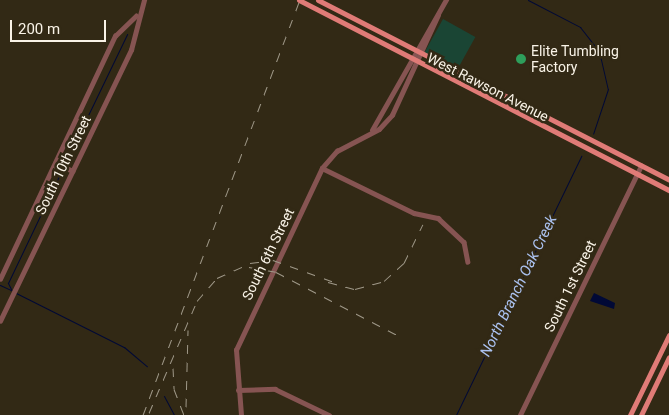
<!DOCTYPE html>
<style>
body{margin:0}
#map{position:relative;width:669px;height:415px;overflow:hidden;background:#322915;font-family:Roboto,sans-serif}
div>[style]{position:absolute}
.green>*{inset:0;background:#1a4534;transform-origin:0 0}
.water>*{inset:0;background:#010936}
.stream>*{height:1px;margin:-0.5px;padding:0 0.5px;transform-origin:0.5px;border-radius:0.5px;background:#010936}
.minor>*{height:4.5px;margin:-2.25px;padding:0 2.25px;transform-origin:2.25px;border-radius:2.25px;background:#865452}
.major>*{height:5px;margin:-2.5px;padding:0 2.5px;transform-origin:2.5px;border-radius:2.5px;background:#e07b77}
.rail>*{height:1px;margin-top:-0.5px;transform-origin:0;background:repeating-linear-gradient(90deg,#9f9888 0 9px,transparent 0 18px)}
.dots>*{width:14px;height:14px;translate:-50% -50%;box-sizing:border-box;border:2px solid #322915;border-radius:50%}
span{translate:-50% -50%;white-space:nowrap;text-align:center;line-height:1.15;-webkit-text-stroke:5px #322915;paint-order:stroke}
.poi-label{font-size:14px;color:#f9f3e7}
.left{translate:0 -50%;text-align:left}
.street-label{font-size:14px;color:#f9f3e7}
.water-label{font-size:15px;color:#abc2f0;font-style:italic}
.scale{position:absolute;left:10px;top:20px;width:96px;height:22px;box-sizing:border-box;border:2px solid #f9f3e7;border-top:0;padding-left:6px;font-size:15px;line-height:18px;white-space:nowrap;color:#f9f3e7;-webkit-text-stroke:4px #322915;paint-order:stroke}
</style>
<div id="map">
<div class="green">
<i style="left:443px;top:19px;width:37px;height:38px;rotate:29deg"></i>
</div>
<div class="water">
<i style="clip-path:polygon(594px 293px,615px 303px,614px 309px,590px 301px)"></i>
</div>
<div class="stream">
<i style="left:528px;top:0;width:59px;rotate:27.4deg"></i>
<i style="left:580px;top:27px;width:31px;rotate:52deg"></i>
<i style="left:599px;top:51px;width:39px;rotate:77deg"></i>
<i style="left:608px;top:89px;width:47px;rotate:108.4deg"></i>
<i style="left:66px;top:161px;width:141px;rotate:-64.3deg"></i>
<i style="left:0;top:285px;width:14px;rotate:25deg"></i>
<i style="left:11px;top:289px;width:7px;rotate:-117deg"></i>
<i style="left:8px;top:283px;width:123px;rotate:-64.5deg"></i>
<i style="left:16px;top:293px;width:121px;rotate:26.6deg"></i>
<i style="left:124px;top:347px;width:30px;rotate:40deg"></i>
<i style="left:164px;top:396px;width:21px;rotate:62deg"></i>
<i style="left:456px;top:415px;width:288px;rotate:-64.2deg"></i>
</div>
<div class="minor">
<i style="left:372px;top:130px;width:150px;rotate:-60.4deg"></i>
<i style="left:56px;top:164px;width:18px;rotate:22deg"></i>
<i style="left:322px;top:168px;width:102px;rotate:26.1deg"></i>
<i style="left:414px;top:213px;width:25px;rotate:12deg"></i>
<i style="left:438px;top:218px;width:35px;rotate:43deg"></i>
<i style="left:464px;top:242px;width:20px;rotate:79deg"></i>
<i style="left:0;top:279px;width:269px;rotate:-64.7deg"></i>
<i style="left:115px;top:36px;width:29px;rotate:-44deg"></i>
<i style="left:0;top:321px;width:301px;rotate:-64.2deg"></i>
<i style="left:131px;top:50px;width:52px;rotate:-75.4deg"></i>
<i style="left:238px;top:390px;width:37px;rotate:-2deg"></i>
<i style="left:275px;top:389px;width:60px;rotate:25.7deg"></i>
<i style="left:241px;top:415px;width:65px;rotate:-94.4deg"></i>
<i style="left:236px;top:350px;width:201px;rotate:-64.7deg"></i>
<i style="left:322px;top:168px;width:23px;rotate:-49deg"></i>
<i style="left:337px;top:151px;width:47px;rotate:-27.6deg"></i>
<i style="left:379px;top:129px;width:19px;rotate:-47deg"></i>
<i style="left:392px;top:115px;width:110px;rotate:-65.3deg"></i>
<i style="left:520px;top:415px;width:277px;rotate:-64.1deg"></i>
</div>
<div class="major">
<i style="left:299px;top:0;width:416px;rotate:27.2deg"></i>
<i style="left:318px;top:0;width:394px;rotate:27.1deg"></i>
<i style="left:630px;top:415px;width:89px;rotate:-64deg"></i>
<i style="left:641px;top:415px;width:64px;rotate:-64.2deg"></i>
</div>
<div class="rail">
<i style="left:249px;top:267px;width:27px;rotate:10deg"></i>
<i style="left:276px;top:272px;width:143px;rotate:27.5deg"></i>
<i style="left:328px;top:282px;width:28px;rotate:15deg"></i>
<i style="left:355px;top:289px;width:30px;rotate:-15deg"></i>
<i style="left:384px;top:281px;width:27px;rotate:-42deg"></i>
<i style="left:404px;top:263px;width:43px;rotate:-64deg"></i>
<i style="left:173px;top:368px;width:21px;rotate:87deg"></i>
<i style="left:174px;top:389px;width:28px;rotate:69deg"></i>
<i style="left:186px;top:407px;width:77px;rotate:-88.5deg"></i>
<i style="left:149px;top:413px;width:122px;rotate:-66.8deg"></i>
<i style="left:197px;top:301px;width:30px;rotate:-49deg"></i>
<i style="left:217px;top:278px;width:36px;rotate:-24deg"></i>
<i style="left:250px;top:263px;width:23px;rotate:-7deg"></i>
<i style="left:273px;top:260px;width:65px;rotate:19.8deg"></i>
<i style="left:143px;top:415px;width:444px;rotate:-69.3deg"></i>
</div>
<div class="dots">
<i style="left:521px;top:59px;background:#2e9e5b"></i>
</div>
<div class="poi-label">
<span class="left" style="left:531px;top:59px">Elite Tumbling<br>Factory</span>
</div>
<div class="street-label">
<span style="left:488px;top:87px;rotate:27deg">West Rawson Avenue</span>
<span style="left:63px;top:165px;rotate:-64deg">South 10th Street</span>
<span style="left:268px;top:254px;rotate:-64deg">South 6th Street</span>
<span style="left:570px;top:286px;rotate:-64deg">South 1st Street</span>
</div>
<div class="water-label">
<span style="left:519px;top:286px;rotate:-64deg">North Branch Oak Creek</span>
</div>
<div class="scale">200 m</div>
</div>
